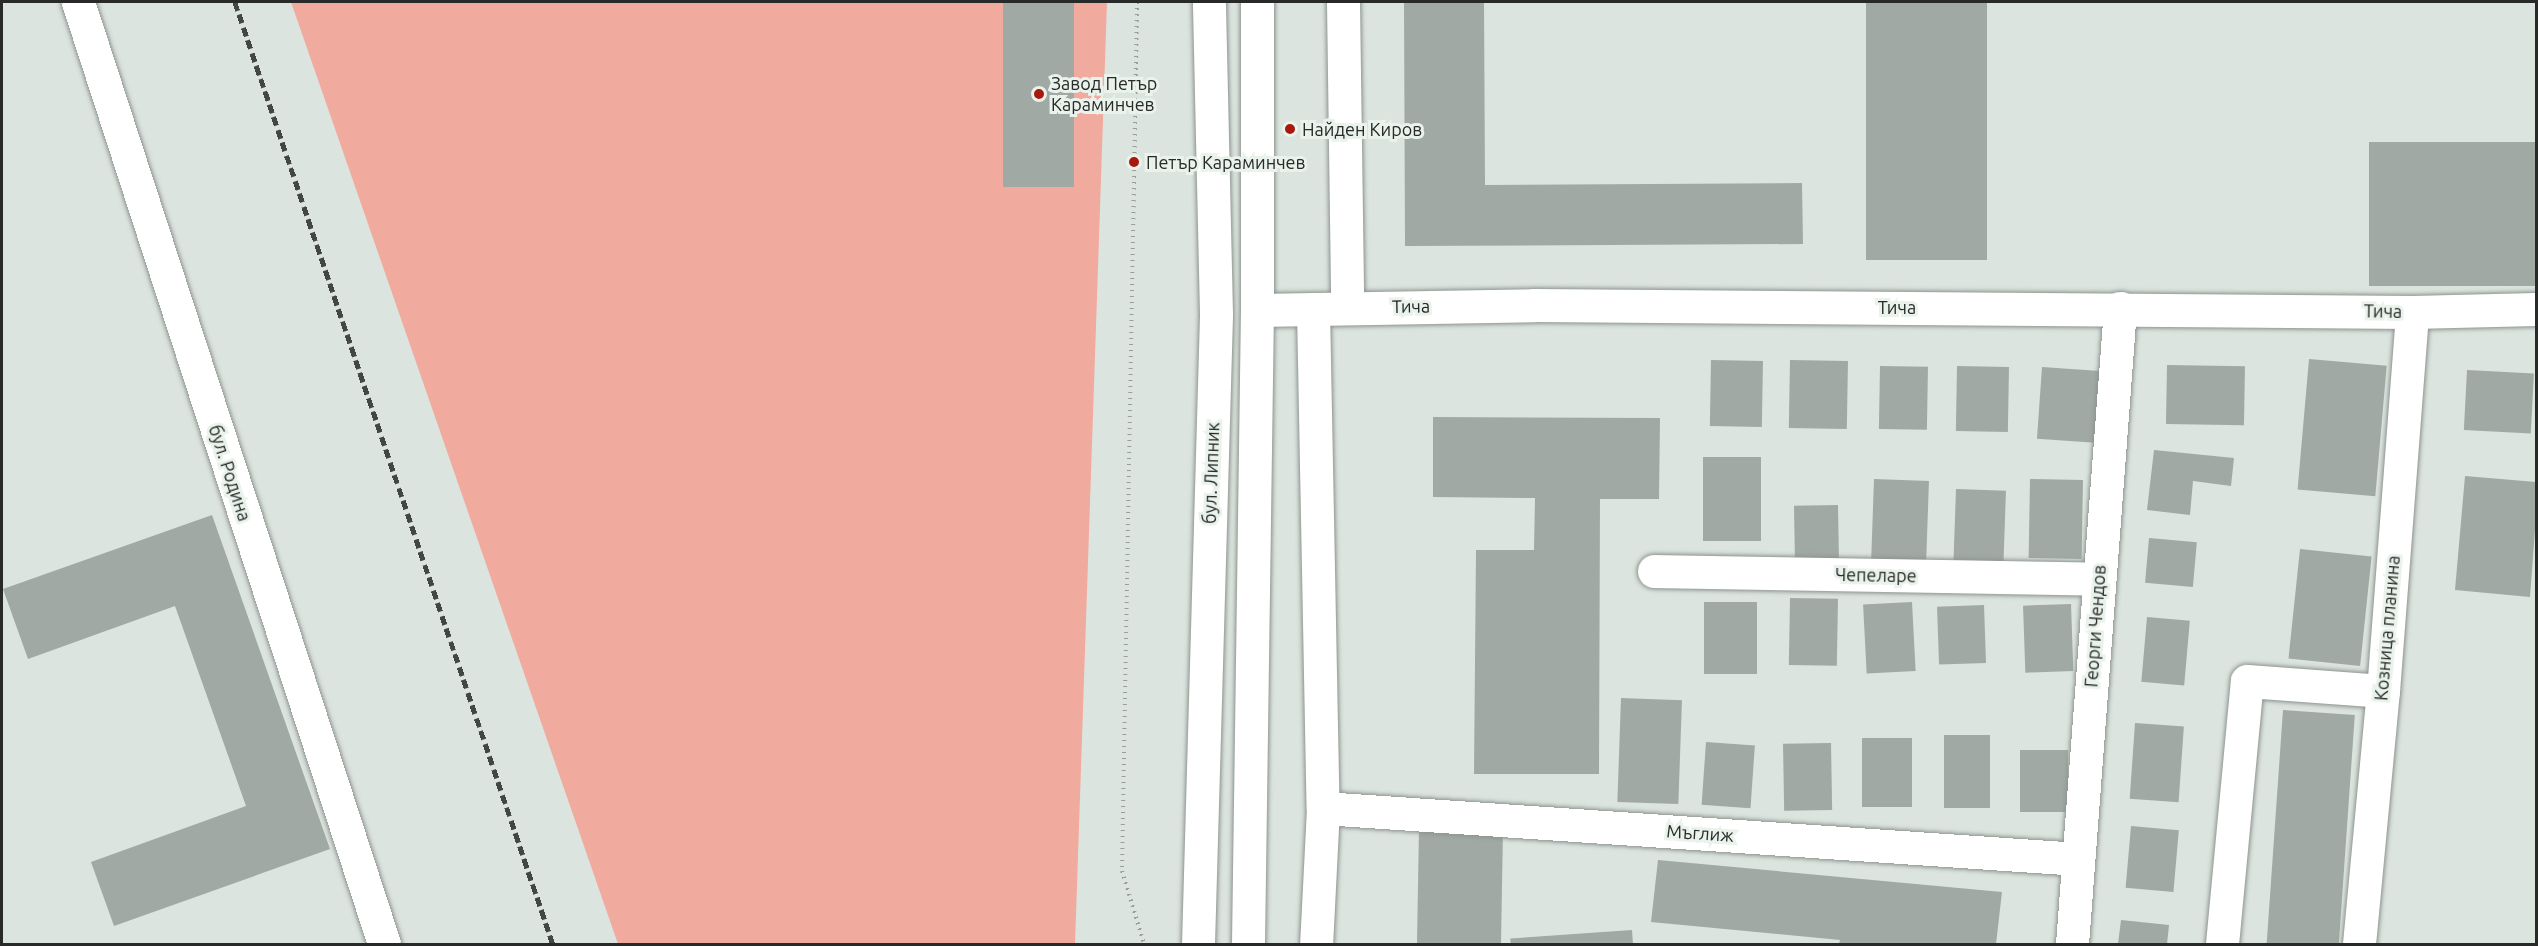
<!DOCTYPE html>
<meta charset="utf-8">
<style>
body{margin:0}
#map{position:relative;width:2538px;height:946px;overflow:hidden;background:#dce4df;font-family:Ubuntu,sans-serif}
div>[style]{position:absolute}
.green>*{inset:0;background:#f0aa9e}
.building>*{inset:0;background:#a1a9a4;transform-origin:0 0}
.path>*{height:4px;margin-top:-2px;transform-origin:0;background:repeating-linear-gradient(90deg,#989e9a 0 1.5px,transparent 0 6px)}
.roads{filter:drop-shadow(0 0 2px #8d948f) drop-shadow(0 0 2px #8d948f)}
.minor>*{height:33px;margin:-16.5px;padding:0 16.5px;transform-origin:16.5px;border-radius:16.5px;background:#fff}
.major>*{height:33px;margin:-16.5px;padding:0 16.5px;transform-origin:16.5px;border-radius:16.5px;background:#fff}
.rail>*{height:4.5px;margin-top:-2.25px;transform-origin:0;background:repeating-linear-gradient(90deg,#424644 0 9px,transparent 0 13.5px)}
.dots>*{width:16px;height:16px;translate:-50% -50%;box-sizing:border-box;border:3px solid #eaf2ec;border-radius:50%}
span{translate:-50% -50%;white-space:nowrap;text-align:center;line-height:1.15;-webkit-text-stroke:6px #eaf2ec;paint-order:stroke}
.poi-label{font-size:18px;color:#272a28}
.left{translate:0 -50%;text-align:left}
.street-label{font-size:18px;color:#272a28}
.frame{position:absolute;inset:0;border:3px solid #272a28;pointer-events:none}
</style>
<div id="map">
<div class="green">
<i style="clip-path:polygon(291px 2px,1107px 2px,1075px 944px,618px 944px)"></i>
</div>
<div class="building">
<i style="left:1003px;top:2px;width:71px;height:185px"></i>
<i style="clip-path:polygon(1404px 2px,1484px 2px,1485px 185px,1802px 183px,1803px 244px,1405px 246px)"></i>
<i style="left:1866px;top:2px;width:121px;height:258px"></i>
<i style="left:2536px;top:142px;width:144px;height:167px;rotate:90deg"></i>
<i style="left:2309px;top:359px;width:78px;height:131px;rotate:5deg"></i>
<i style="left:1711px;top:360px;width:52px;height:66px;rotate:1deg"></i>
<i style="left:1790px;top:360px;width:58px;height:68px;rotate:1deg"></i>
<i style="left:2167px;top:365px;width:78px;height:59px;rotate:1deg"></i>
<i style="left:1880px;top:366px;width:48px;height:63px;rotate:1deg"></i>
<i style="left:1957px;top:366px;width:52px;height:65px;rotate:1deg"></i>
<i style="left:2042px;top:367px;width:58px;height:72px;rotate:4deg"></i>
<i style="left:2467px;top:370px;width:67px;height:60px;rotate:3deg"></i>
<i style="clip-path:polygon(1433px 417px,1660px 418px,1659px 499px,1600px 499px,1599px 774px,1474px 774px,1476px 550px,1534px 550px,1535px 498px,1433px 497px)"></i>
<i style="clip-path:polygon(2154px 450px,2234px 458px,2231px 486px,2193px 481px,2190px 515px,2147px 510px)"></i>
<i style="left:1703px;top:457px;width:58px;height:84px"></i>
<i style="clip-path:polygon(2465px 476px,2536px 482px,2536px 516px,2530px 597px,2455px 590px)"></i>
<i style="left:1874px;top:479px;width:55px;height:83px;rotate:2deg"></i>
<i style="left:2030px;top:479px;width:53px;height:79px;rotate:1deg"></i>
<i style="left:1956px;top:489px;width:50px;height:71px;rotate:2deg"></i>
<i style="left:1838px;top:505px;width:53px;height:44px;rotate:89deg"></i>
<i style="clip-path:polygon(212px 515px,330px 849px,114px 926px,91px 862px,246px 806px,175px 606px,28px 659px,3px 589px)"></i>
<i style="left:2149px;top:538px;width:48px;height:45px;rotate:5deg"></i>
<i style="left:2300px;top:549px;width:72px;height:110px;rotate:6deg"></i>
<i style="left:1790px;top:598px;width:48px;height:67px;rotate:1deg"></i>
<i style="left:1704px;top:602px;width:53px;height:72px"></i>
<i style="left:1912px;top:602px;width:69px;height:49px;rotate:87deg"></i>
<i style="left:2071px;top:604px;width:67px;height:48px;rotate:88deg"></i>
<i style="left:1984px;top:605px;width:58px;height:47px;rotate:88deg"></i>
<i style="left:2147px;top:617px;width:43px;height:65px;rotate:5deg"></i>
<i style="left:1621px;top:698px;width:61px;height:104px;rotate:2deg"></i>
<i style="left:2283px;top:710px;width:72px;height:235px;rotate:4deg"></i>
<i style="left:2135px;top:723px;width:49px;height:76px;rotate:4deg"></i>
<i style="left:1944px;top:735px;width:46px;height:73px"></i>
<i style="left:1912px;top:738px;width:69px;height:50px;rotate:90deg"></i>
<i style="left:1706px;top:742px;width:49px;height:63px;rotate:4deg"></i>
<i style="left:1831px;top:743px;width:67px;height:48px;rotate:89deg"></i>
<i style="left:2020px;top:750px;width:48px;height:62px"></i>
<i style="left:2131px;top:826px;width:48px;height:62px;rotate:5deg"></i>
<i style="left:1419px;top:828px;width:84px;height:116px;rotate:1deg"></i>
<i style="clip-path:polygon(1658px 860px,2002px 892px,1996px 944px,1839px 944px,1840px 940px,1651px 922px)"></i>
<i style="clip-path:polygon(2121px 920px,2169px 925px,2167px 944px,2118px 944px)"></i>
<i style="left:1632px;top:930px;width:14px;height:122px;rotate:86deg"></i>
</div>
<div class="path">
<i style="left:1137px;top:2px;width:869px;rotate:90.99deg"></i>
<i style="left:1122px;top:871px;width:76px;rotate:73.2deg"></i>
</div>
<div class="roads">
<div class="minor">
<i style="left:78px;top:2px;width:990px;rotate:72deg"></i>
<i style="left:1343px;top:2px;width:305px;rotate:89.2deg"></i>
<i style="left:1313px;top:309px;width:499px;rotate:88.9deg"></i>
<i style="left:1323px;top:808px;width:136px;rotate:92.9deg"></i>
<i style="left:1257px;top:310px;width:277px;rotate:-1deg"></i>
<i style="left:1534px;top:305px;width:878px;rotate:0.46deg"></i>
<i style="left:2412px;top:312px;width:124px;rotate:-1.4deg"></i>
<i style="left:1654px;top:571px;width:445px;rotate:1deg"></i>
<i style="left:1323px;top:808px;width:757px;rotate:3.86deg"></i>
<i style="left:2072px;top:944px;width:638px;rotate:-85.68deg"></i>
<i style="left:2222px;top:944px;width:264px;rotate:-84.6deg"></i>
<i style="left:2247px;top:681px;width:136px;rotate:4.2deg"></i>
<i style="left:2359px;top:944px;width:254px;rotate:-84.6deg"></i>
<i style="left:2383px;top:691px;width:380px;rotate:-85.6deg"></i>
</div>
<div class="major">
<i style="left:1198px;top:944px;width:630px;rotate:-88.36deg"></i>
<i style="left:1216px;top:314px;width:312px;rotate:-91.3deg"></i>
<i style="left:1248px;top:944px;width:634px;rotate:-89.19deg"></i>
<i style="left:1257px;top:310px;width:308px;rotate:-90deg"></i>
</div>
</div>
<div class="rail">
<i style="left:235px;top:2px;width:994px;rotate:71.35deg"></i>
</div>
<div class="dots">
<i style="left:1039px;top:94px;background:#a9180c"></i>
<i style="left:1290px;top:129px;background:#a9180c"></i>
<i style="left:1134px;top:162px;background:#a9180c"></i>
</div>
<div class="poi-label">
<span class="left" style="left:1051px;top:94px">Завод Петър<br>Караминчев</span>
<span class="left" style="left:1302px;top:129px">Найден Киров</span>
<span class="left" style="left:1146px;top:162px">Петър Караминчев</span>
</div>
<div class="street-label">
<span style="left:1411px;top:306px;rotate:-1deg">Тича</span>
<span style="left:1897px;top:307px">Тича</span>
<span style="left:2383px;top:311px;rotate:1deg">Тича</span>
<span style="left:230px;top:473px;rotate:72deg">бул. Родина</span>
<span style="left:1211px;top:473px;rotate:-88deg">бул. Липник</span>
<span style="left:1876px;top:575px;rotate:1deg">Чепеларе</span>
<span style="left:2095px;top:626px;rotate:-86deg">Георги Чендов</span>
<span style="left:2387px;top:628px;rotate:-85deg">Козница планина</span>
<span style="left:1700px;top:833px;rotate:4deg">Мъглиж</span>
</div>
<div class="frame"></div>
</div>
